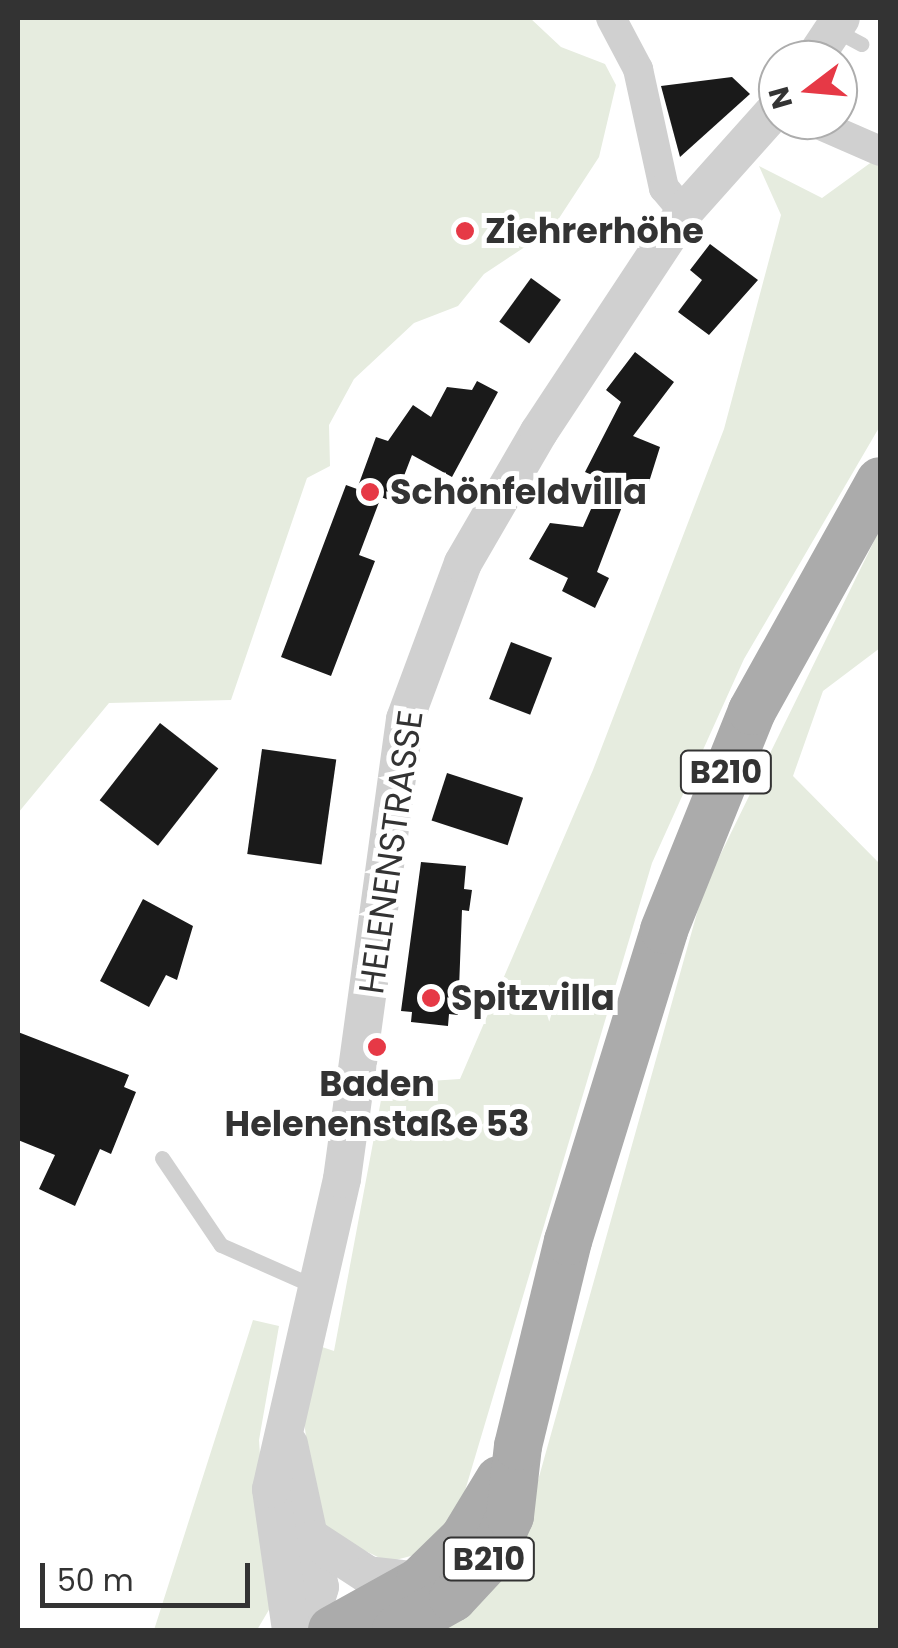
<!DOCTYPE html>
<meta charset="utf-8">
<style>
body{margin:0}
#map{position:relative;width:898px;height:1648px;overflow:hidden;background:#fff;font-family:Poppins,sans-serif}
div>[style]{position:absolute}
.green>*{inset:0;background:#e6ecdf}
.building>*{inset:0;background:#1a1a1a;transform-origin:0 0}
.service>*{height:15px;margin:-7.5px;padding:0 7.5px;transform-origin:7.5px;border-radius:7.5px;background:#d0d0d0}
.minor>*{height:30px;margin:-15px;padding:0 15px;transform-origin:15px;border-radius:15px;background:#d0d0d0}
.tertiary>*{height:38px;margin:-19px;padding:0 19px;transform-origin:19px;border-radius:19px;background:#d0d0d0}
.primary>*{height:48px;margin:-24px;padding:0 24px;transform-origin:24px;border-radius:24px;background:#ababab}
.dots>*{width:28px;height:28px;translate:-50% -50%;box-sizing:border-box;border:5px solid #fff;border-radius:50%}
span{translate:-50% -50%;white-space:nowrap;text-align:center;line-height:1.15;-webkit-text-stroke:10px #fff;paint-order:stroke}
.shield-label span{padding:2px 8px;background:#fff;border:2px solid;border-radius:8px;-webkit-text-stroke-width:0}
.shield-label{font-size:32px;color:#333;font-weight:700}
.poi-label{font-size:35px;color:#333;font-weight:700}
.left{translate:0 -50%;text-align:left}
.street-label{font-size:35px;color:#333}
.frame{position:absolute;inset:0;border:20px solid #333;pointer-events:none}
.north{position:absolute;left:758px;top:40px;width:100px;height:100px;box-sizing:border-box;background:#fff;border:2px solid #adadad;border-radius:50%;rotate:254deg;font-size:28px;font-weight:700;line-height:40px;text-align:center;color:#333}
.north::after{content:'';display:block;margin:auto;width:35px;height:45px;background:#e63946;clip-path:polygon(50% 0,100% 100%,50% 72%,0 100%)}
.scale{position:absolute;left:40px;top:1563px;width:210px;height:45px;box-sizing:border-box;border:5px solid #333;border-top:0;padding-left:12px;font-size:30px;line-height:35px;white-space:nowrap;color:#333;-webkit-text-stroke:8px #fff;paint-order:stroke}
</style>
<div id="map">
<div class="green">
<i style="clip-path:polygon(18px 18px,530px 18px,561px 47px,605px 64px,616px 85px,599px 157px,552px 229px,484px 274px,458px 306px,414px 323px,354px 379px,329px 425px,330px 466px,307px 478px,231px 700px,109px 703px,18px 813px)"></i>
<i style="clip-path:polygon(873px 161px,880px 166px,880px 426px,744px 659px,652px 863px,456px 1521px,426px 1552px,388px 1562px,329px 1533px,315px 1504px,303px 1414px,322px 1347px,334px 1351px,384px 1084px,460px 1079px,593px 770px,724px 429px,781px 215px,759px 166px,822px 198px)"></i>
<i style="clip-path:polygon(880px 529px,880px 648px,823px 691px,793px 776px,880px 864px,880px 1630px,446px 1630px,516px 1559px,704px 888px)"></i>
<i style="clip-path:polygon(253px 1320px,279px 1326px,259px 1440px,270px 1608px,257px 1630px,154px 1630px)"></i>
</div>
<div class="building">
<i style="clip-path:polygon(732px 77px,750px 94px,680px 157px,661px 86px)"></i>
<i style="clip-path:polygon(710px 244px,758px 280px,709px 335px,678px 312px,702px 280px,690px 270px)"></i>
<i style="left:531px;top:278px;width:37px;height:54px;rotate:36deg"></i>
<i style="clip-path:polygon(635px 352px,674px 382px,633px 436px,660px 447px,644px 498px,628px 491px,597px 572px,609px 578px,595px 608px,562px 591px,568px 578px,529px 559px,550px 523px,583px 527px,604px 480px,585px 472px,621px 402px,606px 390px)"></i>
<i style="clip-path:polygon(477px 381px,498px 392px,452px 477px,412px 455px,394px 502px,381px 497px,359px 555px,375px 561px,331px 676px,281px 657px,346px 485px,357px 489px,376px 437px,388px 441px,413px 405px,431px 417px,447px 387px,472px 390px)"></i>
<i style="left:511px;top:642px;width:44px;height:61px;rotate:21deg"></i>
<i style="left:160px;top:723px;width:74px;height:98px;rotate:38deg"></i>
<i style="left:262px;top:749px;width:75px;height:106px;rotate:8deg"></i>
<i style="left:447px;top:773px;width:80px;height:50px;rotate:18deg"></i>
<i style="clip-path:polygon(421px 862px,466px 866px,464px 889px,472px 890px,469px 911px,462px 910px,458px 1015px,449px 1014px,448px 1026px,411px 1022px,412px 1012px,401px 1011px)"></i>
<i style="clip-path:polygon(143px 899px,193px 926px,177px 980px,166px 975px,149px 1007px,100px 981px)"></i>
<i style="clip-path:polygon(18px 1032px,129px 1075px,124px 1087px,136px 1092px,111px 1154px,100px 1149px,75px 1206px,39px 1189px,55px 1155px,18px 1140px)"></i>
</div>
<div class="service">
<i style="left:835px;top:30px;width:30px;rotate:28deg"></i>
<i style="left:162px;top:1158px;width:105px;rotate:55.9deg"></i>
<i style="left:221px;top:1245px;width:106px;rotate:23.9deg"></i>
</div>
<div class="minor">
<i style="left:611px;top:18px;width:58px;rotate:62.1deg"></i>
<i style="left:638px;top:69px;width:122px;rotate:77.7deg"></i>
<i style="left:664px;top:188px;width:31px;rotate:50deg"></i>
<i style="left:809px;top:120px;width:77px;rotate:23.6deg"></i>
</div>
<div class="tertiary">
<i style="left:813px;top:60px;width:50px;rotate:-56.3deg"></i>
<i style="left:289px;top:1444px;width:146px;rotate:77.8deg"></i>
<i style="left:320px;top:1587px;width:45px;rotate:106.8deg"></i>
<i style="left:313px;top:1539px;width:66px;rotate:33.2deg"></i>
<i style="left:368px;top:1575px;width:52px;rotate:6.6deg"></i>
<i style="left:291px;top:1630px;width:142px;rotate:-98.1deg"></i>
<i style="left:271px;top:1489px;width:318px;rotate:-77.1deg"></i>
<i style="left:342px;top:1179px;width:464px;rotate:-82.2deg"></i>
<i style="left:405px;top:719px;width:166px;rotate:-69.6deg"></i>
<i style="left:463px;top:563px;width:151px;rotate:-59.9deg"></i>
<i style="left:539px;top:432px;width:263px;rotate:-56.6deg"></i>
<i style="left:684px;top:212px;width:141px;rotate:-48.2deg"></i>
</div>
<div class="primary">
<i style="left:332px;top:1630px;width:101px;rotate:-29.1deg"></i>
<i style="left:420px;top:1581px;width:62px;rotate:-44.3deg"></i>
<i style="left:464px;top:1538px;width:68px;rotate:-58.9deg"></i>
<i style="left:396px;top:1630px;width:65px;rotate:-29.3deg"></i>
<i style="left:453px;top:1598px;width:57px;rotate:-47.1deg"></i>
<i style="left:492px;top:1556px;width:44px;rotate:-65.8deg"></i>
<i style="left:510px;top:1516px;width:70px;rotate:-83.5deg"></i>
<i style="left:518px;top:1446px;width:211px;rotate:-76.3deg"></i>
<i style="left:568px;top:1241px;width:325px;rotate:-72.8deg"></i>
<i style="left:664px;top:930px;width:236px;rotate:-68.1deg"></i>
<i style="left:752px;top:711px;width:263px;rotate:-60.9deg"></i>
</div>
<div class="dots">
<i style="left:465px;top:231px;background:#e63946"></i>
<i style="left:370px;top:492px;background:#e63946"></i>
<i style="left:431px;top:998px;background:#e63946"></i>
<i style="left:377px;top:1047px;background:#e63946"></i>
</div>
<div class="shield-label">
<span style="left:726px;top:772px">B210</span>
<span style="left:489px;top:1559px">B210</span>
</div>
<div class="poi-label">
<span class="left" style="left:485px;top:231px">Ziehrerhöhe</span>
<span class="left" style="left:390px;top:492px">Schönfeldvilla</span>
<span class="left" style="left:451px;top:998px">Spitzvilla</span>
<span style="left:377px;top:1104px">Baden<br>Helenenstaße 53</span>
</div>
<div class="street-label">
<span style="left:391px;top:852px;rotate:-82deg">HELENENSTRASSE</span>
</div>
<div class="frame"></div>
<div class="north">N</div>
<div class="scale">50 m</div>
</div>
